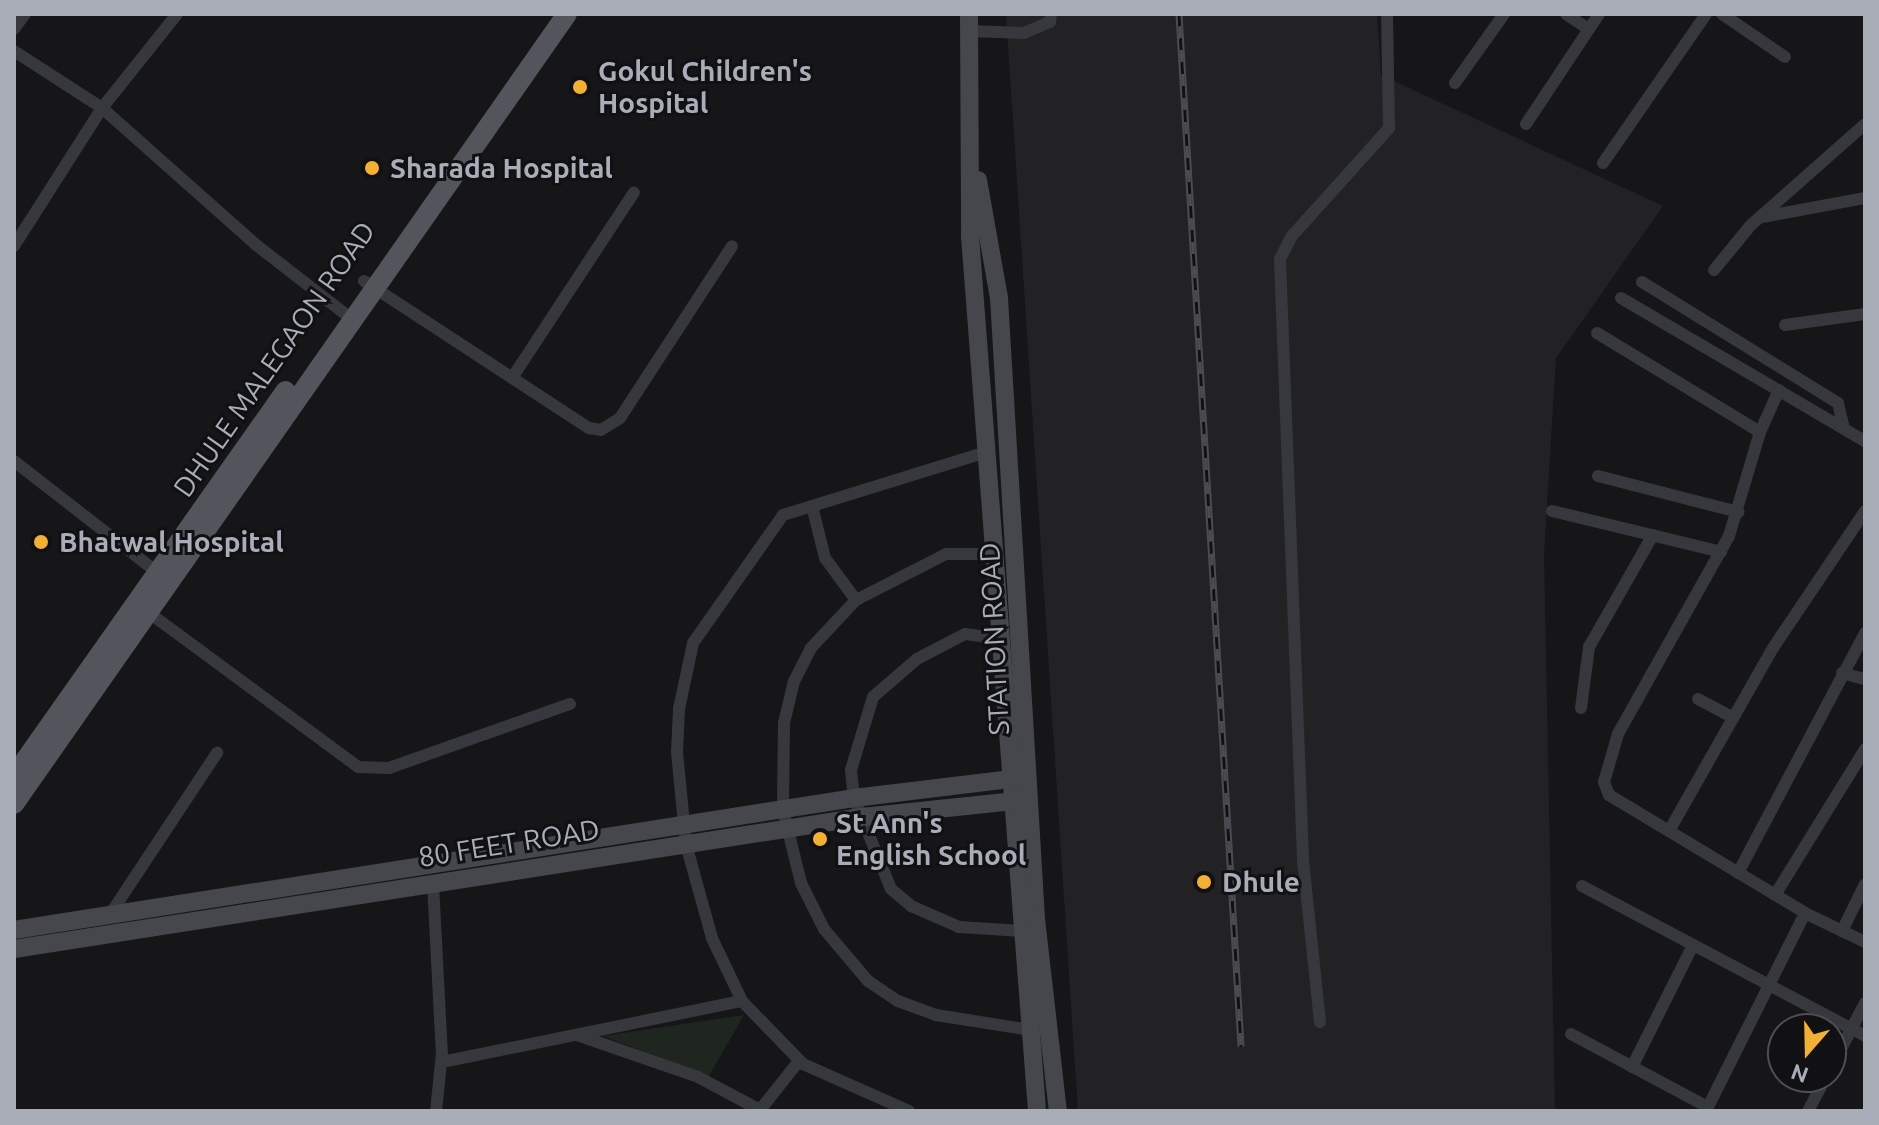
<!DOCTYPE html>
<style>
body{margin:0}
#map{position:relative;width:1879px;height:1125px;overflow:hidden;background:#161618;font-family:Ubuntu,sans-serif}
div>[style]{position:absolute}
.built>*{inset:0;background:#222225}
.green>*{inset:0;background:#1e261f}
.street>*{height:12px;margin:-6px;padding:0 6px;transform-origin:6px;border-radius:6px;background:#37383d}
.secondary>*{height:18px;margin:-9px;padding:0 9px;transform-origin:9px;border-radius:9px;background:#45474d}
.primary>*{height:20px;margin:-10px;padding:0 10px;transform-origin:10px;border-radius:10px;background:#53555c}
.rail>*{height:7px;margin-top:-3.5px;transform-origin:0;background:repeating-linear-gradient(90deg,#111113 0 12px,#4a4c52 0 24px);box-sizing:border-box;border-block:2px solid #4a4c52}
.dots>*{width:22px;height:22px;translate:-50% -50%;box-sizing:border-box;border:4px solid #111113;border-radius:50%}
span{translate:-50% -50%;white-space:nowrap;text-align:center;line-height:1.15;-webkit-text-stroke:6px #111113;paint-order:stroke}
.poi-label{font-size:28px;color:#a8adb8;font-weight:700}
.left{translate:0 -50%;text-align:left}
.street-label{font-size:28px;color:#a8adb8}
.frame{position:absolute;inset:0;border:16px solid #a8adb8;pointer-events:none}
.north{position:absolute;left:1767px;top:1013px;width:80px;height:80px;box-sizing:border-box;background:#111113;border:2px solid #4d4f55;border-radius:50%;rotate:200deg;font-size:22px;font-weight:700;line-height:32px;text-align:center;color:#a8adb8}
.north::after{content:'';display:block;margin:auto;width:28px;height:36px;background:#f2b134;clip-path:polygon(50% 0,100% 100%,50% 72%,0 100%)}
</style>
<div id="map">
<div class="built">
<i style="clip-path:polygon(1006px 14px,1377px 14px,1381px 75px,1663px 206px,1556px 358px,1544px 554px,1555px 1111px,1078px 1111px)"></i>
</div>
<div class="green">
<i style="clip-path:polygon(744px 1015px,709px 1076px,603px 1036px)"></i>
</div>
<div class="street">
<i style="left:1566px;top:14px;width:27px;rotate:34deg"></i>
<i style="left:1722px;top:14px;width:76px;rotate:34.3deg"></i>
<i style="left:14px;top:29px;width:19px;rotate:-54deg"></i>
<i style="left:969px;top:31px;width:55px;rotate:2.1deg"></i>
<i style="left:1024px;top:33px;width:28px;rotate:-23deg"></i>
<i style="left:1050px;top:22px;width:8px;rotate:-83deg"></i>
<i style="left:14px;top:51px;width:105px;rotate:32.9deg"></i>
<i style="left:102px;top:108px;width:205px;rotate:41.6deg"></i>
<i style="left:255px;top:244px;width:124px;rotate:37.8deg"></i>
<i style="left:1455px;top:83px;width:85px;rotate:-54.6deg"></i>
<i style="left:1526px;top:124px;width:132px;rotate:-56.4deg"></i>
<i style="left:1603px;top:163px;width:181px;rotate:-55.3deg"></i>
<i style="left:1762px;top:217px;width:105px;rotate:-10.5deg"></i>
<i style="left:14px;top:246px;width:164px;rotate:-57.5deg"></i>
<i style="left:102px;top:108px;width:120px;rotate:-51.4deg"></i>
<i style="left:1714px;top:270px;width:58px;rotate:-50.6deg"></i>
<i style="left:1751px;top:225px;width:152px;rotate:-41.5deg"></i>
<i style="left:364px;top:281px;width:269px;rotate:33.2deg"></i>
<i style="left:589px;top:428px;width:12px;rotate:9deg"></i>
<i style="left:601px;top:430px;width:22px;rotate:-32deg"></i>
<i style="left:620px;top:418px;width:205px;rotate:-56.9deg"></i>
<i style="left:1642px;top:282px;width:230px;rotate:31.7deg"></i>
<i style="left:1838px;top:403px;width:26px;rotate:77deg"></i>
<i style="left:1621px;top:298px;width:283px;rotate:30.4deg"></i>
<i style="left:1785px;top:325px;width:81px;rotate:-7.8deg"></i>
<i style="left:1597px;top:333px;width:191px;rotate:31.3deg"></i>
<i style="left:512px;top:378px;width:222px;rotate:-56.7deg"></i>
<i style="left:1779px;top:390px;width:46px;rotate:114.3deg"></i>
<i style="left:1760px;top:432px;width:109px;rotate:106.6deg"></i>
<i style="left:1729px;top:536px;width:227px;rotate:119.3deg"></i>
<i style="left:1618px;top:734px;width:50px;rotate:106.3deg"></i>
<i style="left:1604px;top:782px;width:14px;rotate:69deg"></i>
<i style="left:1609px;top:795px;width:229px;rotate:31deg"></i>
<i style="left:1805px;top:913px;width:67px;rotate:25.8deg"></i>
<i style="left:14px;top:461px;width:189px;rotate:37.9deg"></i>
<i style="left:1598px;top:476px;width:145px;rotate:14.4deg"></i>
<i style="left:812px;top:506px;width:54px;rotate:76deg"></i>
<i style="left:825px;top:558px;width:52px;rotate:53.6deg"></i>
<i style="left:1552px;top:511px;width:174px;rotate:13.6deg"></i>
<i style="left:994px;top:554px;width:48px;rotate:180deg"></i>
<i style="left:946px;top:554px;width:101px;rotate:152.9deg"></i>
<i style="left:856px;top:600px;width:66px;rotate:133.2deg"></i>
<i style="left:811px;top:648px;width:37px;rotate:117deg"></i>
<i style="left:794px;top:681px;width:43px;rotate:103.4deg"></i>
<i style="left:784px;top:723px;width:87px;rotate:90.7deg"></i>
<i style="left:783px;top:810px;width:75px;rotate:76.1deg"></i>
<i style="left:801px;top:883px;width:51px;rotate:63.4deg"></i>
<i style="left:824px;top:929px;width:68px;rotate:49.8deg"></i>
<i style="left:868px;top:981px;width:36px;rotate:34deg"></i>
<i style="left:898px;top:1001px;width:40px;rotate:20.2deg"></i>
<i style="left:936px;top:1015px;width:96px;rotate:9deg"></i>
<i style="left:148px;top:612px;width:261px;rotate:36.4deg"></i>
<i style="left:358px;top:767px;width:31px;rotate:2deg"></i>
<i style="left:389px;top:768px;width:192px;rotate:-19.5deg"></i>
<i style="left:1001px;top:639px;width:36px;rotate:-172deg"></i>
<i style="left:965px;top:634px;width:54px;rotate:152.5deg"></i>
<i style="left:917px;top:659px;width:58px;rotate:139.2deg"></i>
<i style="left:873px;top:697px;width:76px;rotate:106.8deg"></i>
<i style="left:851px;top:770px;width:28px;rotate:84deg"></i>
<i style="left:854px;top:798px;width:98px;rotate:67.9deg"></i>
<i style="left:891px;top:889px;width:26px;rotate:40deg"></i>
<i style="left:911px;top:906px;width:52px;rotate:23.6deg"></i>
<i style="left:959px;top:927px;width:64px;rotate:3.6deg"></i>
<i style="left:1842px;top:673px;width:24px;rotate:15deg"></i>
<i style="left:1698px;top:699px;width:40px;rotate:28deg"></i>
<i style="left:1581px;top:708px;width:62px;rotate:-82.5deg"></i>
<i style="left:1589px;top:647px;width:129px;rotate:-60.3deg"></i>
<i style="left:1669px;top:831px;width:210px;rotate:-60.4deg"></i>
<i style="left:1773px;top:648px;width:165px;rotate:-56.1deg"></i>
<i style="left:1738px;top:873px;width:272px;rotate:-62.1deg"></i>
<i style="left:433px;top:884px;width:169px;rotate:87deg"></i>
<i style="left:442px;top:1053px;width:58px;rotate:95.9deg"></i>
<i style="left:1582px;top:886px;width:320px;rotate:27.9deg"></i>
<i style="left:1775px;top:895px;width:172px;rotate:-58.3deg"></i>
<i style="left:109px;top:916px;width:196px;rotate:-56.5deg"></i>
<i style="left:1842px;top:931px;width:52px;rotate:-63.9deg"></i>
<i style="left:1320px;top:1022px;width:164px;rotate:-96deg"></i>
<i style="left:1303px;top:859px;width:600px;rotate:-92.2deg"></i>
<i style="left:1280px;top:259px;width:25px;rotate:-63deg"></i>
<i style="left:1291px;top:237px;width:147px;rotate:-48deg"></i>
<i style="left:1389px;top:128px;width:114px;rotate:-91deg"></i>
<i style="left:1571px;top:1034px;width:155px;rotate:28.1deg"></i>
<i style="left:577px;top:1035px;width:128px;rotate:19.1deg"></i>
<i style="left:698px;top:1077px;width:70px;rotate:28deg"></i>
<i style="left:760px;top:1110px;width:63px;rotate:-51.5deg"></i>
<i style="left:442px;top:1062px;width:306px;rotate:-11.5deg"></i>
<i style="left:1632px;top:1067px;width:136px;rotate:-63.4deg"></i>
<i style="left:1831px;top:1068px;width:73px;rotate:-62.4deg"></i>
<i style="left:909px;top:1111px;width:116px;rotate:-156.1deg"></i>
<i style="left:803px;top:1064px;width:88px;rotate:-134.1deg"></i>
<i style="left:742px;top:1001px;width:70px;rotate:-115.5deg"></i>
<i style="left:712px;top:938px;width:98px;rotate:-105.5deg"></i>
<i style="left:686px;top:844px;width:92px;rotate:-95.6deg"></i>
<i style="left:677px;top:752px;width:43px;rotate:-87.3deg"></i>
<i style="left:679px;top:709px;width:67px;rotate:-78deg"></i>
<i style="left:693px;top:643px;width:156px;rotate:-54.9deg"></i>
<i style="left:783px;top:515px;width:214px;rotate:-17.2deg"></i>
<i style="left:1706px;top:1111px;width:221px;rotate:-63.4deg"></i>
<i style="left:1808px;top:1111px;width:38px;rotate:-62deg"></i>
</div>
<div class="secondary">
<i style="left:969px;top:14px;width:222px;rotate:89.7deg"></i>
<i style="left:970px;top:236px;width:878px;rotate:85.62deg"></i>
<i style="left:978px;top:180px;width:120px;rotate:79.9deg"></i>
<i style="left:999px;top:298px;width:622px;rotate:86.59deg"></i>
<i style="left:1036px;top:919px;width:193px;rotate:83.5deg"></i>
<i style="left:14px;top:930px;width:850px;rotate:-8.93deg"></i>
<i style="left:854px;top:798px;width:159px;rotate:-6.9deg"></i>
<i style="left:14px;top:949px;width:858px;rotate:-8.85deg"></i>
<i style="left:862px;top:817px;width:152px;rotate:-6deg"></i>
</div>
<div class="primary">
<i style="left:14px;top:776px;width:471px;rotate:-54.8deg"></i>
<i style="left:14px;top:804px;width:964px;rotate:-55.01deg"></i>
</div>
<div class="rail">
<i style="left:1179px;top:14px;width:1034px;rotate:86.56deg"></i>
</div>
<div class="dots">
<i style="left:580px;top:87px;background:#f2b134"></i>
<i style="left:372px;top:168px;background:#f2b134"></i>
<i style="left:41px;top:542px;background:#f2b134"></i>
<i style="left:820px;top:839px;background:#f2b134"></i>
<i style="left:1204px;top:882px;background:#f2b134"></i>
</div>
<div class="poi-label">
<span class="left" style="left:598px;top:87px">Gokul Children's<br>Hospital</span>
<span class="left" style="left:390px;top:168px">Sharada Hospital</span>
<span class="left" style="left:59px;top:542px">Bhatwal Hospital</span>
<span class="left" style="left:836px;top:839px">St Ann's<br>English School</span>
<span class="left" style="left:1222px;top:882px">Dhule</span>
</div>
<div class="street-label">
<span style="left:274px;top:359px;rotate:-55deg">DHULE MALEGAON ROAD</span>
<span style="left:994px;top:639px;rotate:-93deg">STATION ROAD</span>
<span style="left:509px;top:843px;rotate:-9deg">80 FEET ROAD</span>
</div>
<div class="frame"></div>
<div class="north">N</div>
</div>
